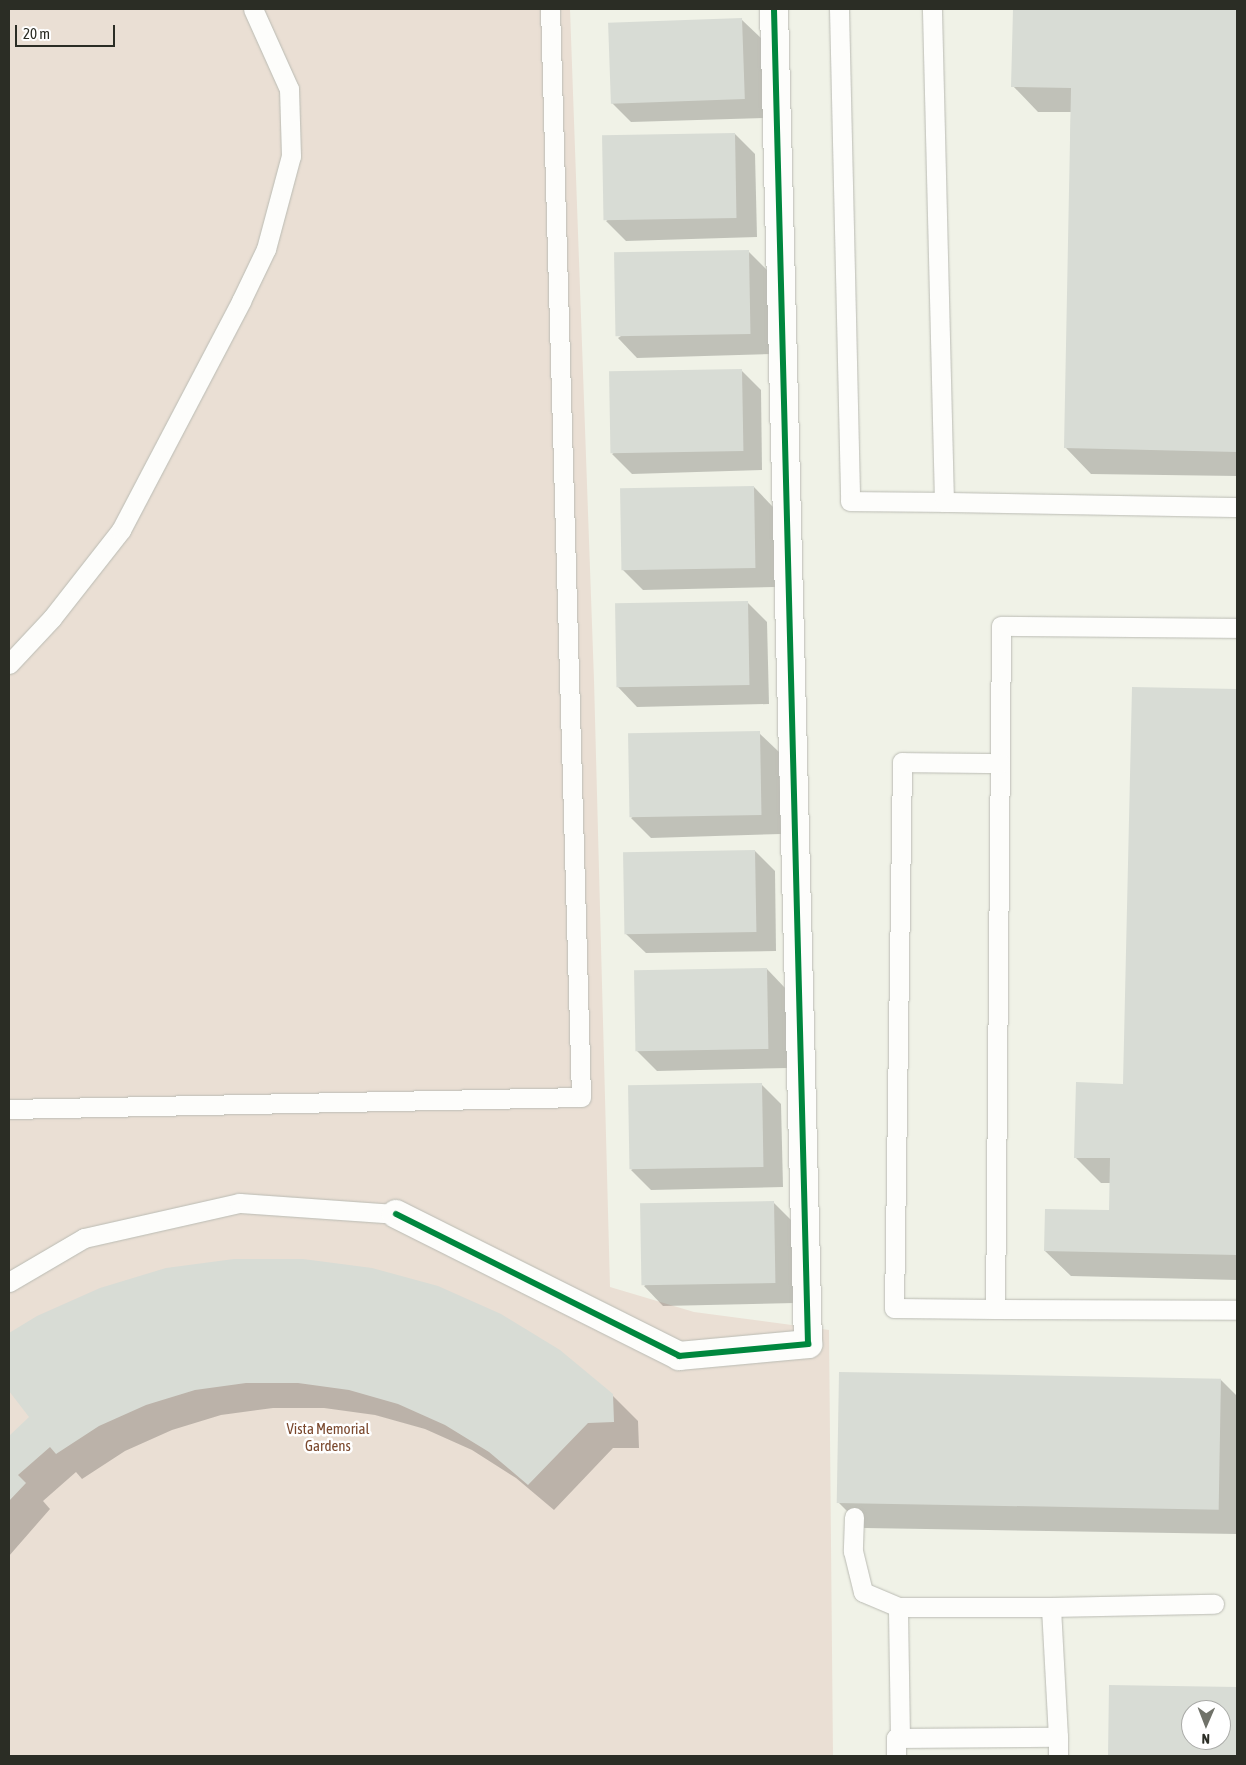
<!DOCTYPE html>
<style>
body{margin:0}
#map{position:relative;width:1246px;height:1765px;overflow:hidden;background:#f0f2e7;font-family:"Asap Condensed",sans-serif}
div>[style]{position:absolute}
.green>*{inset:0;background:#eadfd4}
.shadow>*{inset:0;background:#0003}
.building>*{inset:0;background:#d8dcd5;transform-origin:0 0}
.roads{filter:drop-shadow(0 0 1px #babbb3) drop-shadow(0 0 1px #babbb3)}
.lane>*{height:19px;margin:-9.5px;padding:0 9.5px;transform-origin:9.5px;border-radius:9.5px;background:#fdfdfb}
.street>*{height:28px;margin:-14px;padding:0 14px;transform-origin:14px;border-radius:14px;background:#fdfdfb}
.cycleway>*{height:6px;margin:-3px;padding:0 3px;transform-origin:3px;border-radius:3px;background:#00873e}
span{translate:-50% -50%;white-space:nowrap;text-align:center;line-height:1.15;-webkit-text-stroke:5px #fff;paint-order:stroke}
.park-label{font-size:15px;color:#7a482d}
.frame{position:absolute;inset:0;border:10px solid #2b2d25;pointer-events:none}
.north{position:absolute;left:1181px;top:1700px;width:50px;height:50px;box-sizing:border-box;background:#fff;border:1px solid #aaaba8;border-radius:50%;rotate:181deg;font-size:14px;font-weight:700;line-height:20px;text-align:center;color:#2b2d25}
.north::after{content:'';display:block;margin:auto;width:18px;height:22px;background:#707269;clip-path:polygon(50% 0,100% 100%,50% 72%,0 100%)}
.scale{position:absolute;left:15px;top:25px;width:100px;height:22px;box-sizing:border-box;border:2px solid #2b2d25;border-top:0;padding-left:6px;font-size:15px;line-height:18px;white-space:nowrap;color:#2b2d25;-webkit-text-stroke:4px #fff;paint-order:stroke}
</style>
<div id="map">
<div class="green">
<i style="clip-path:polygon(9px 9px,570px 9px,594px 680px,610px 1287px,694px 1312px,829px 1330px,833px 1756px,9px 1756px)"></i>
</div>
<div class="shadow">
<i style="clip-path:polygon(1014px 9px,1237px 9px,1237px 476px,1091px 474px,1066px 448px,1071px 112px,1038px 112px,1013px 86px)"></i>
<i style="clip-path:polygon(742px 20px,762px 39px,764px 118px,631px 122px,611px 102px)"></i>
<i style="clip-path:polygon(735px 134px,755px 154px,757px 237px,626px 241px,606px 221px)"></i>
<i style="clip-path:polygon(748px 251px,768px 271px,771px 354px,637px 358px,618px 338px)"></i>
<i style="clip-path:polygon(741px 370px,761px 390px,762px 470px,632px 474px,612px 454px)"></i>
<i style="clip-path:polygon(754px 487px,773px 507px,775px 587px,643px 590px,623px 570px)"></i>
<i style="clip-path:polygon(748px 603px,767px 622px,769px 704px,637px 707px,618px 687px)"></i>
<i style="clip-path:polygon(1133px 688px,1237px 691px,1237px 1280px,1071px 1276px,1045px 1251px,1110px 1212px,1111px 1183px,1101px 1183px,1075px 1157px,1124px 1085px)"></i>
<i style="clip-path:polygon(759px 733px,779px 752px,781px 834px,651px 838px,631px 818px)"></i>
<i style="clip-path:polygon(755px 851px,775px 871px,776px 951px,646px 953px,626px 934px)"></i>
<i style="clip-path:polygon(767px 969px,786px 989px,788px 1068px,657px 1071px,637px 1051px)"></i>
<i style="clip-path:polygon(761px 1084px,781px 1104px,783px 1187px,651px 1190px,631px 1170px)"></i>
<i style="clip-path:polygon(773px 1202px,793px 1222px,795px 1303px,663px 1306px,644px 1286px)"></i>
<i style="clip-path:polygon(38px 1317px,612px 1395px,638px 1421px,639px 1448px,613px 1448px,554px 1510px,516px 1478px,472px 1450px,425px 1429px,375px 1415px,324px 1408px,273px 1408px,221px 1415px,172px 1430px,125px 1451px,82px 1479px,76px 1472px,43px 1501px,50px 1509px,9px 1556px,9px 1438px,31px 1417px,9px 1389px,9px 1335px)"></i>
<i style="clip-path:polygon(1220px 1379px,1237px 1396px,1237px 1534px,864px 1528px,839px 1503px)"></i>
<i style="clip-path:polygon(evenodd,1110px 1687px,1237px 1688px,1237px 1756px,1109px 1756px,1110px 1687px,1191px 1710px,1221px 1710px,1221px 1740px,1191px 1740px,1191px 1710px)"></i>
</div>
<div class="building">
<i style="clip-path:polygon(1013px 9px,1237px 9px,1237px 452px,1064px 448px,1071px 88px,1011px 87px)"></i>
<i style="left:742px;top:18px;width:81px;height:134px;rotate:88deg"></i>
<i style="left:735px;top:133px;width:85px;height:133px;rotate:89deg"></i>
<i style="left:749px;top:250px;width:84px;height:135px;rotate:89deg"></i>
<i style="left:742px;top:369px;width:82px;height:133px;rotate:89deg"></i>
<i style="left:754px;top:486px;width:82px;height:134px;rotate:89deg"></i>
<i style="left:748px;top:601px;width:84px;height:133px;rotate:89deg"></i>
<i style="clip-path:polygon(1132px 687px,1237px 689px,1237px 1255px,1044px 1251px,1045px 1209px,1109px 1210px,1110px 1158px,1074px 1158px,1076px 1082px,1123px 1084px)"></i>
<i style="left:760px;top:731px;width:84px;height:132px;rotate:89deg"></i>
<i style="left:755px;top:850px;width:82px;height:132px;rotate:89deg"></i>
<i style="left:767px;top:968px;width:81px;height:133px;rotate:89deg"></i>
<i style="left:762px;top:1083px;width:84px;height:134px;rotate:89deg"></i>
<i style="left:774px;top:1201px;width:82px;height:134px;rotate:89deg"></i>
<i style="clip-path:polygon(234px 1259px,303px 1259px,372px 1268px,438px 1286px,501px 1314px,560px 1350px,613px 1394px,614px 1422px,588px 1423px,528px 1485px,489px 1452px,445px 1425px,398px 1404px,349px 1390px,298px 1383px,246px 1383px,195px 1390px,146px 1405px,99px 1426px,56px 1454px,50px 1447px,18px 1475px,26px 1483px,9px 1501px,9px 1436px,29px 1417px,9px 1391px,9px 1333px,37px 1316px,100px 1288px,166px 1268px)"></i>
<i style="left:839px;top:1372px;width:382px;height:131px;rotate:1deg"></i>
<i style="clip-path:polygon(evenodd,1109px 1685px,1237px 1687px,1237px 1756px,1108px 1756px,1109px 1685px,1191px 1710px,1221px 1710px,1221px 1740px,1191px 1740px,1191px 1710px)"></i>
</div>
<div class="roads">
<div class="lane">
<i style="left:839px;top:9px;width:492px;rotate:88.7deg"></i>
<i style="left:850px;top:501px;width:94px;rotate:0.6deg"></i>
<i style="left:944px;top:502px;width:493px;rotate:-91.4deg"></i>
<i style="left:944px;top:502px;width:293px;rotate:1deg"></i>
<i style="left:1237px;top:628px;width:236px;rotate:-179.5deg"></i>
<i style="left:1001px;top:626px;width:683px;rotate:90.5deg"></i>
<i style="left:995px;top:1309px;width:242px;rotate:0.2deg"></i>
<i style="left:9px;top:664px;width:63px;rotate:-46.9deg"></i>
<i style="left:52px;top:618px;width:112px;rotate:-51.9deg"></i>
<i style="left:121px;top:530px;width:259px;rotate:-62.3deg"></i>
<i style="left:241px;top:301px;width:58px;rotate:-64.3deg"></i>
<i style="left:266px;top:249px;width:96px;rotate:-75deg"></i>
<i style="left:291px;top:156px;width:67px;rotate:-91.7deg"></i>
<i style="left:289px;top:89px;width:88px;rotate:-114.2deg"></i>
<i style="left:9px;top:1109px;width:572px;rotate:-1.2deg"></i>
<i style="left:581px;top:1097px;width:1088px;rotate:-91.63deg"></i>
<i style="left:9px;top:1282px;width:87px;rotate:-30.4deg"></i>
<i style="left:84px;top:1238px;width:159px;rotate:-12.7deg"></i>
<i style="left:239px;top:1203px;width:157px;rotate:4deg"></i>
<i style="left:995px;top:1309px;width:101px;rotate:-179.4deg"></i>
<i style="left:894px;top:1308px;width:546px;rotate:-89.16deg"></i>
<i style="left:902px;top:762px;width:98px;rotate:0.6deg"></i>
<i style="left:854px;top:1517px;width:34px;rotate:92deg"></i>
<i style="left:853px;top:1551px;width:42px;rotate:76.3deg"></i>
<i style="left:863px;top:1592px;width:38px;rotate:23deg"></i>
<i style="left:1058px;top:1737px;width:130px;rotate:-93.1deg"></i>
<i style="left:1051px;top:1607px;width:163px;rotate:-1.1deg"></i>
<i style="left:900px;top:1738px;width:131px;rotate:-90.9deg"></i>
<i style="left:898px;top:1607px;width:153px"></i>
<i style="left:896px;top:1756px;width:18px;rotate:-90deg"></i>
<i style="left:896px;top:1738px;width:162px;rotate:-0.4deg"></i>
<i style="left:1058px;top:1737px;width:19px;rotate:90deg"></i>
</div>
<div class="street">
<i style="left:396px;top:1214px;width:317px;rotate:26.6deg"></i>
<i style="left:679px;top:1356px;width:130px;rotate:-5.3deg"></i>
<i style="left:808px;top:1344px;width:1335px;rotate:-91.46deg"></i>
</div>
</div>
<div class="cycleway">
<i style="left:396px;top:1214px;width:317px;rotate:26.6deg"></i>
<i style="left:679px;top:1356px;width:130px;rotate:-5.3deg"></i>
<i style="left:808px;top:1344px;width:1335px;rotate:-91.46deg"></i>
</div>
<div class="park-label">
<span style="left:328px;top:1437px">Vista Memorial<br>Gardens</span>
</div>
<div class="frame"></div>
<div class="north">N</div>
<div class="scale">20 m</div>
</div>
